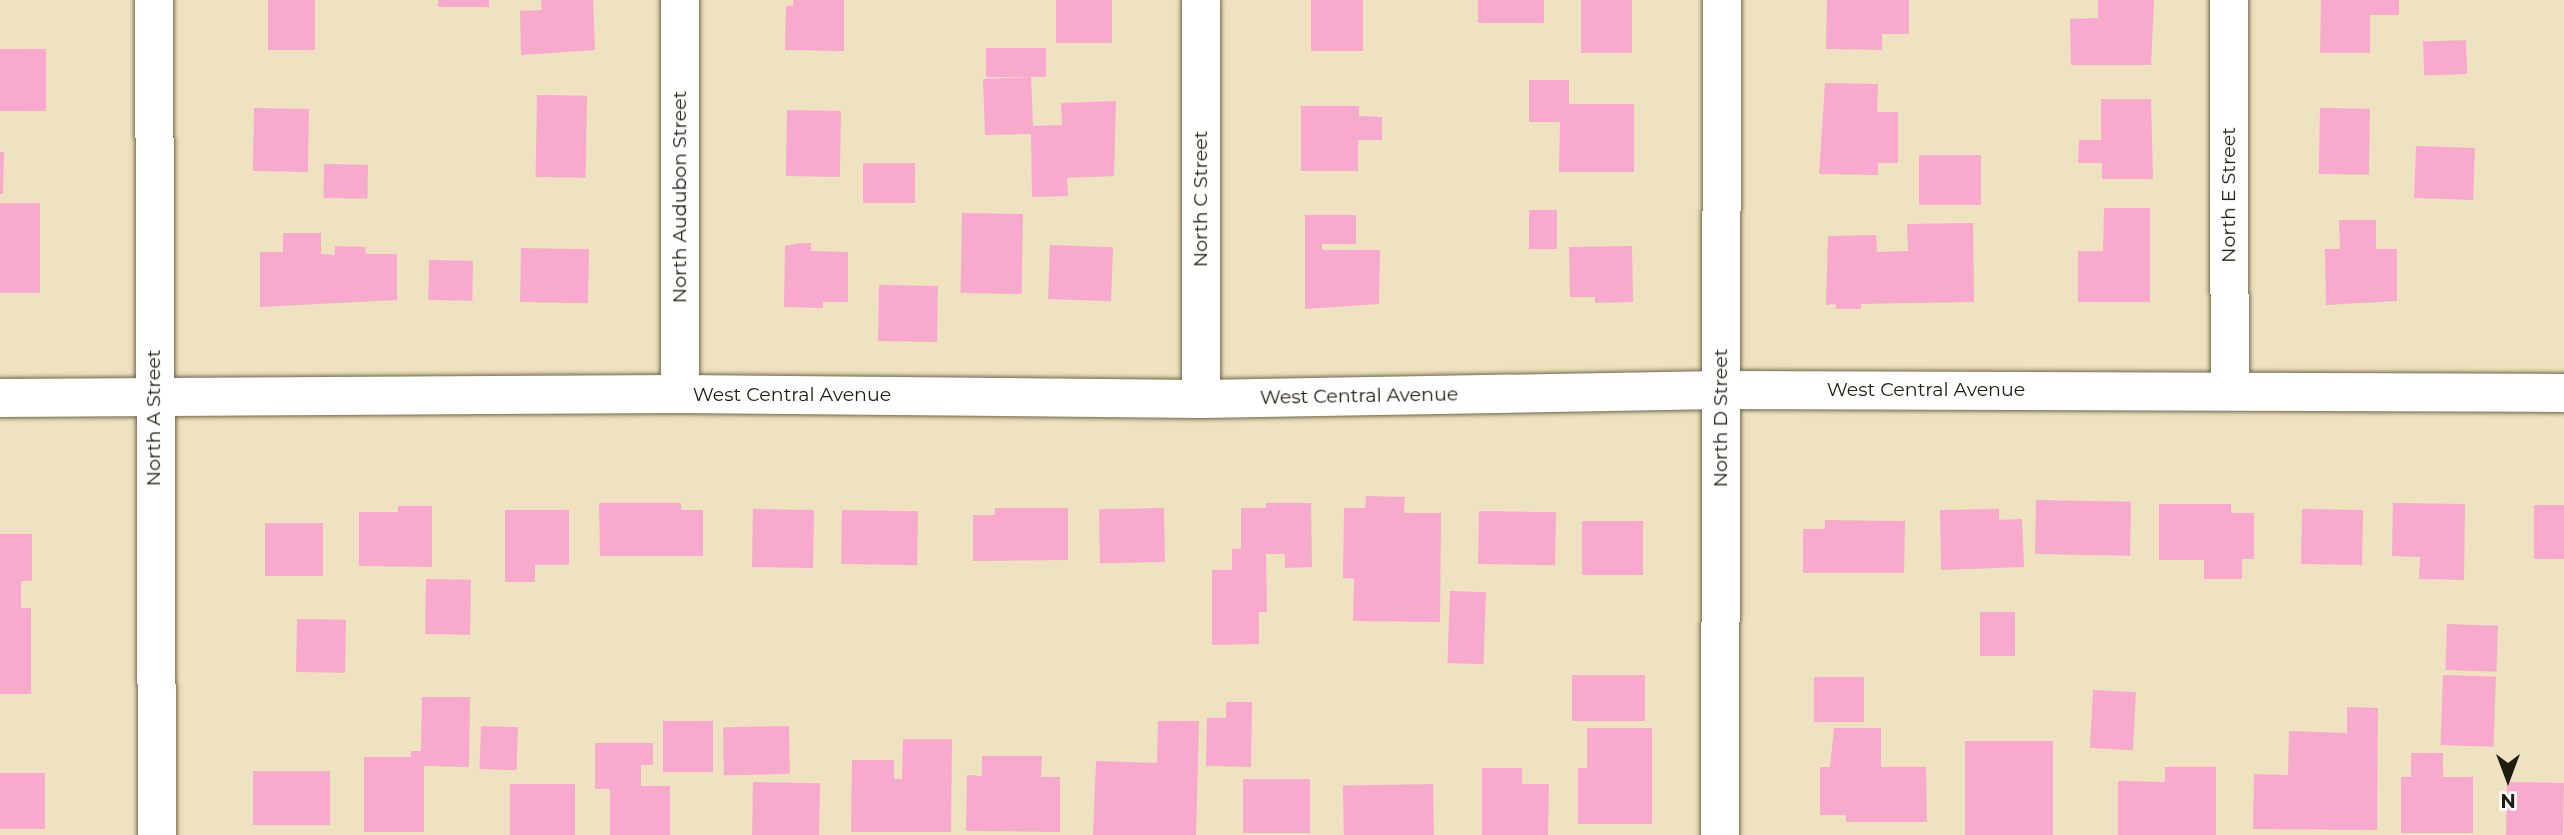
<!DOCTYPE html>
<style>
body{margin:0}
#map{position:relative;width:2564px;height:835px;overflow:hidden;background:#eee2c0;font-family:Montserrat,sans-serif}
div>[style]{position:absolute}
.building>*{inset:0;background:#f7aacd;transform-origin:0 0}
.roads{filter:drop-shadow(0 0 2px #716748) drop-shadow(0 0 2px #716748)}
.minor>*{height:38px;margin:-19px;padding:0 19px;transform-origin:19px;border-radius:19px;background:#fff}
span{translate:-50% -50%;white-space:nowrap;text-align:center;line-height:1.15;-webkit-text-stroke:5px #fff;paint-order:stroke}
.street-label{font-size:19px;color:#1f1b0e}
.north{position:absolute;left:2473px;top:744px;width:70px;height:70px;-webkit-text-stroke:5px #fff;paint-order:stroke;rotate:180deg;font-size:19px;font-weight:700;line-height:28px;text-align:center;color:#1f1b0e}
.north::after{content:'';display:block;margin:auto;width:24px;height:32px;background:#1f1b0e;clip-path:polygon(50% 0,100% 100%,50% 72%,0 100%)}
</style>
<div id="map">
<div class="building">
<i style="left:268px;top:0;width:47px;height:50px"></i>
<i style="left:438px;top:0;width:51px;height:7px"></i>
<i style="clip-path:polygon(541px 0,593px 0,595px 50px,521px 55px,520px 11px,542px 10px)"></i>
<i style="clip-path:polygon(793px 0,844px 0,844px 51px,785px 50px,786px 6px,793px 6px)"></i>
<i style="left:1056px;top:0;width:56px;height:43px"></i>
<i style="left:1311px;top:0;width:52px;height:51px"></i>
<i style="left:1478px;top:0;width:66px;height:23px"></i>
<i style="left:1581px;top:0;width:51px;height:53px"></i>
<i style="clip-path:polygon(1827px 0,1909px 0,1909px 34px,1882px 34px,1882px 50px,1826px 49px)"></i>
<i style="clip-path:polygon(2098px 0,2154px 0,2151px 65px,2071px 65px,2070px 19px,2098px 18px)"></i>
<i style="clip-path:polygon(2321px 0,2399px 0,2399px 15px,2370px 15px,2370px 53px,2320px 53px)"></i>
<i style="left:2466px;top:40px;width:34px;height:43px;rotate:88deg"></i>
<i style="left:986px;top:48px;width:60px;height:29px"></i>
<i style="left:0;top:49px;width:46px;height:62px"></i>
<i style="clip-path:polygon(1031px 77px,1033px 126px,1062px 125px,1061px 103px,1116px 101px,1114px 176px,1067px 178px,1068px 196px,1032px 197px,1031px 134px,985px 135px,983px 79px)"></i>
<i style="clip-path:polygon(1529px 80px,1569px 80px,1569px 104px,1634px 104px,1634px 172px,1559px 172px,1560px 122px,1529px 122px)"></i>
<i style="clip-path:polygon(1825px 83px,1878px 84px,1877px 112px,1898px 112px,1898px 163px,1878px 163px,1878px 175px,1819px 174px)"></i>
<i style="left:537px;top:95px;width:50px;height:82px;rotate:1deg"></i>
<i style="clip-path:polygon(2101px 99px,2151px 99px,2153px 179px,2102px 179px,2102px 163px,2078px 163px,2079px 140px,2101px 140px)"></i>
<i style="clip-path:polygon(1301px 106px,1359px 106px,1359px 116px,1382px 117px,1382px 140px,1358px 140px,1358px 171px,1301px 171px)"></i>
<i style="left:254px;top:108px;width:55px;height:63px;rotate:1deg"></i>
<i style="left:2320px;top:108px;width:50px;height:66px;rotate:1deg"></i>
<i style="left:787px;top:110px;width:54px;height:66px;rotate:1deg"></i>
<i style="left:2416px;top:146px;width:59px;height:52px;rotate:2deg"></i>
<i style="clip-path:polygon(0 152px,4px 152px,3px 194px,0 194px)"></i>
<i style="left:1919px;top:155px;width:62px;height:50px"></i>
<i style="left:863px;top:163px;width:52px;height:40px"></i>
<i style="left:324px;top:164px;width:44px;height:34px;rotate:1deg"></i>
<i style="left:0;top:203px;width:40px;height:90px"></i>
<i style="clip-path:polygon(2104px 208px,2150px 208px,2150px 302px,2078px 302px,2078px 251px,2103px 251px)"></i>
<i style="left:1529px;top:210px;width:28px;height:39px"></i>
<i style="left:962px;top:213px;width:61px;height:80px;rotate:1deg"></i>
<i style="clip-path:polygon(1305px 215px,1356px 215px,1356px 244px,1322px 244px,1322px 250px,1380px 250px,1379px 304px,1305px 309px)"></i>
<i style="clip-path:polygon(2339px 220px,2376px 220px,2376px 249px,2397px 249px,2397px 301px,2326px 305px,2325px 249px,2340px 249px)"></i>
<i style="clip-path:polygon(1973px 223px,1974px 302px,1861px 304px,1861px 309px,1836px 309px,1836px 304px,1826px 305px,1828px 236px,1876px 235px,1877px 252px,1908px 251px,1907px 224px)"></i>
<i style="clip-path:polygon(283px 233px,321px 233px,321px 254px,335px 255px,335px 246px,365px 247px,366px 254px,397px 254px,397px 300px,260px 307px,260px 252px,283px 252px)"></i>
<i style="clip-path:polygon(800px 243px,811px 243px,811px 251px,848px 252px,848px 302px,823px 302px,823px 308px,784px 307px,785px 246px)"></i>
<i style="left:1050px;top:245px;width:63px;height:54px;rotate:2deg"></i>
<i style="clip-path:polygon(1632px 246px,1633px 302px,1595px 303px,1595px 297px,1570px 297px,1569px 247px)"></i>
<i style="left:521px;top:248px;width:68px;height:54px;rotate:1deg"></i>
<i style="left:429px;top:260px;width:44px;height:40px;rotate:1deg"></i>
<i style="left:879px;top:285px;width:59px;height:56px;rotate:1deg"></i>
<i style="clip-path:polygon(1366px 496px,1405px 497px,1404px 513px,1441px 513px,1440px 622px,1353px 621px,1354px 579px,1343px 578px,1344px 508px,1365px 508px)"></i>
<i style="left:2036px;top:500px;width:95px;height:54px;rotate:1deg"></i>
<i style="clip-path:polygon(599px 503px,681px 503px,681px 510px,703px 510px,703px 556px,600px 556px)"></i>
<i style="clip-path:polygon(1266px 503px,1311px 503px,1312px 567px,1285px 568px,1285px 554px,1266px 554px,1267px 612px,1259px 612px,1259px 644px,1212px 645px,1212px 570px,1232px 570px,1232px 549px,1241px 549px,1241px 508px,1266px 508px)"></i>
<i style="clip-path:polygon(2393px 503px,2465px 504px,2464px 580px,2419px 579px,2420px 557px,2392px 556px)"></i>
<i style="clip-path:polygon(2159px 504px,2231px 504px,2231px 513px,2254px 513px,2254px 559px,2242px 559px,2242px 579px,2204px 579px,2204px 560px,2159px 560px)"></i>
<i style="left:2564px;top:505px;width:54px;height:30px;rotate:90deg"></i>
<i style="clip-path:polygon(398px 506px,432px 506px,432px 567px,359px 566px,359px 512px,398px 512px)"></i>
<i style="clip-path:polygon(995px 508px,1068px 508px,1068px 560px,973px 561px,973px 515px,995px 515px)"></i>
<i style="left:1164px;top:508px;width:54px;height:65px;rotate:89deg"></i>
<i style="left:753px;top:509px;width:61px;height:58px;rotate:1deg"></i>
<i style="clip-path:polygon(1999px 509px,1999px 520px,2022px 519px,2024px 567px,1941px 570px,1940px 510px)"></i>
<i style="left:2302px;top:509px;width:61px;height:55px;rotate:1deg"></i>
<i style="clip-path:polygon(505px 510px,569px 510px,569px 565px,535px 565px,535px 582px,505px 582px)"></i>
<i style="left:842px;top:510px;width:76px;height:54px;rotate:1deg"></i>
<i style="left:1479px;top:511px;width:77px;height:53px;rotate:1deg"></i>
<i style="clip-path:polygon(1825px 520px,1905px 521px,1904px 573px,1803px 573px,1803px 529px,1825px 529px)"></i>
<i style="left:1582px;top:521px;width:61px;height:54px"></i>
<i style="left:265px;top:523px;width:58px;height:53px"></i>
<i style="clip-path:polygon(0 534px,32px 534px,32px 581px,21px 581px,21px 608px,31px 608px,31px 694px,0 694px)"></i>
<i style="left:426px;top:579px;width:45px;height:55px;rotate:1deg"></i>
<i style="left:1450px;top:591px;width:36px;height:72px;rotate:2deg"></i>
<i style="left:1980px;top:612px;width:35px;height:44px"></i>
<i style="left:297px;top:619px;width:49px;height:53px;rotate:1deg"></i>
<i style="left:2447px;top:624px;width:51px;height:46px;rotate:2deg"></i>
<i style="left:1572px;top:675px;width:73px;height:46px"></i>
<i style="left:2443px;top:675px;width:53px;height:70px;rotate:2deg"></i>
<i style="left:1814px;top:677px;width:50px;height:45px"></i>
<i style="left:2093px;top:690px;width:43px;height:58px;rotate:3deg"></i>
<i style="clip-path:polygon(422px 697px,470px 697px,469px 767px,424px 766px,424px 832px,364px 832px,364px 757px,411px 757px,411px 751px,421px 751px)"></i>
<i style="clip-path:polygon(1226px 702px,1252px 702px,1251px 767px,1206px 766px,1207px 718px,1226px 718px)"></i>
<i style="clip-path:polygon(2347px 707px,2378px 708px,2377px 830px,2253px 829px,2254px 774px,2288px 775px,2289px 731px,2347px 733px)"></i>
<i style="left:663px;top:721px;width:50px;height:51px"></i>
<i style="clip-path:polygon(1158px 721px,1199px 721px,1196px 835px,1093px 835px,1096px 761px,1157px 763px)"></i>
<i style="left:481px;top:726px;width:37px;height:43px;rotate:2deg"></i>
<i style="left:789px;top:726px;width:48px;height:66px;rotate:89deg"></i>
<i style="clip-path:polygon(1587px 728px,1652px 728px,1652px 824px,1578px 824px,1578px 768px,1587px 768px)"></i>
<i style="clip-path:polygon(1834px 728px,1881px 728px,1881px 767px,1926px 767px,1927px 822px,1846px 822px,1846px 815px,1820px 815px,1820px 767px,1830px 767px)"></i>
<i style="clip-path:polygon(903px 739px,952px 739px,951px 832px,851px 832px,852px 760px,894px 760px,894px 779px,902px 779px)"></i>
<i style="left:1965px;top:741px;width:88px;height:94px"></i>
<i style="clip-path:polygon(595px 743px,653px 743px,653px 765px,641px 765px,641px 786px,670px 786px,670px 835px,610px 835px,610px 789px,595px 789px)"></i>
<i style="clip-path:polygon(2411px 753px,2443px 753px,2443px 777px,2473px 777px,2473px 833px,2401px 833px,2401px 777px,2411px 777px)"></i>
<i style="clip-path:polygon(982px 756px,1042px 756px,1041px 777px,1060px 777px,1060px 832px,966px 831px,967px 775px,982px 776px)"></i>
<i style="clip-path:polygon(2165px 767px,2216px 767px,2216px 835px,2118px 835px,2118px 781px,2165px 782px)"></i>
<i style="clip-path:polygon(1482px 768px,1522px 768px,1522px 784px,1549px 784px,1548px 835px,1482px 835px)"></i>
<i style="left:253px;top:771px;width:77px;height:54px"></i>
<i style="left:0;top:773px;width:45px;height:56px"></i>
<i style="left:1243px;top:779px;width:67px;height:54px"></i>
<i style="left:753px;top:782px;width:67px;height:53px;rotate:1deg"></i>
<i style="left:2507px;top:782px;width:57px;height:53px;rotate:1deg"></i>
<i style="left:510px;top:784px;width:65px;height:51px"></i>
<i style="left:1433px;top:784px;width:51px;height:90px;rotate:89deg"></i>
</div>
<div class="roads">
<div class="minor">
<i style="left:154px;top:0;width:835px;rotate:89.79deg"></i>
<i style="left:680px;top:0;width:394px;rotate:90deg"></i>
<i style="left:1201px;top:0;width:399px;rotate:90deg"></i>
<i style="left:2229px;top:0;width:390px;rotate:89.9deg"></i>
<i style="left:0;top:398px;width:680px;rotate:-0.34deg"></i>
<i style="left:680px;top:394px;width:521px;rotate:0.55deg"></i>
<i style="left:1201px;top:399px;width:520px;rotate:-0.99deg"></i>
<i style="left:1721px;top:390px;width:843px;rotate:0.2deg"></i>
<i style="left:1720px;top:835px;width:835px;rotate:-89.86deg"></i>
</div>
</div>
<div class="street-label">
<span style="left:2229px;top:195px;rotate:-90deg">North E Street</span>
<span style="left:680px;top:197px;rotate:-90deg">North Audubon Street</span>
<span style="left:1201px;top:199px;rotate:-90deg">North C Street</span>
<span style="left:1926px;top:390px">West Central Avenue</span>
<span style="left:792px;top:395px">West Central Avenue</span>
<span style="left:1359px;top:396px;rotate:-1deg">West Central Avenue</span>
<span style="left:154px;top:418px;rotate:-90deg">North A Street</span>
<span style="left:1721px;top:418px;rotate:-90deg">North D Street</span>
</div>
<div class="north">N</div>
</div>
